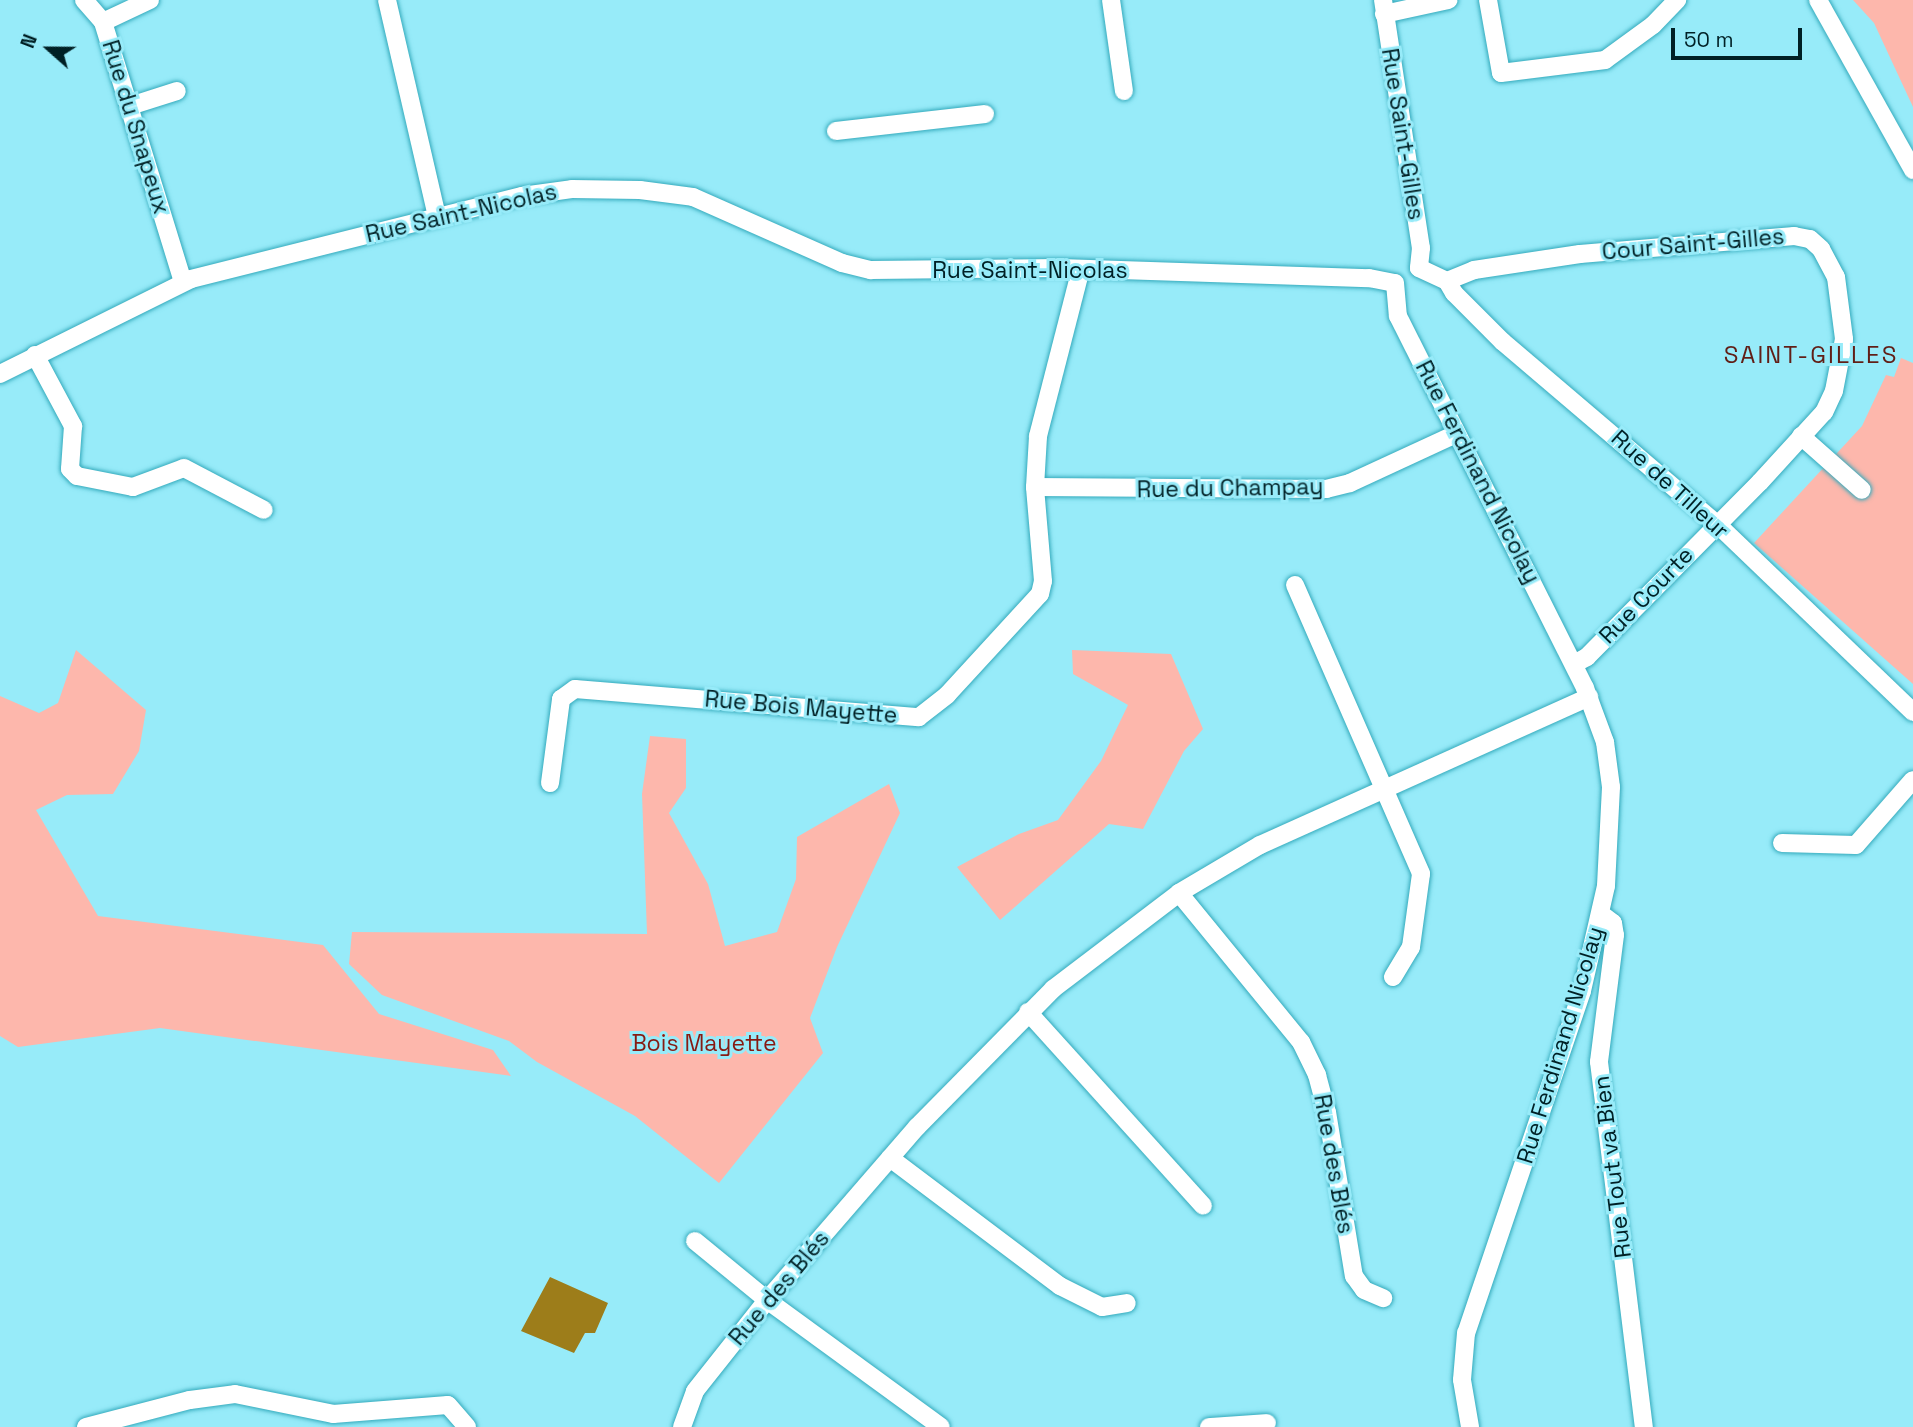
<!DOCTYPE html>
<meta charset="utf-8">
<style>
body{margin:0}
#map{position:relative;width:1913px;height:1427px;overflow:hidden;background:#97ebf9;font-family:"Space Grotesk",sans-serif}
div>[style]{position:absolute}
.green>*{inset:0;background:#fdb7ac}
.water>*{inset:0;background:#9d7d1a}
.roads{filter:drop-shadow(0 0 2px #34aabc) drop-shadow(0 0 2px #34aabc)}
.minor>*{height:18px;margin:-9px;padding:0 9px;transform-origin:9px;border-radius:9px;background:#fff}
span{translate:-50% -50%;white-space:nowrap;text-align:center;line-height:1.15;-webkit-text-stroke:6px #97ebf9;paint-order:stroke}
.street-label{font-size:23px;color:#002025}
.park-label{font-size:23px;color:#871a12}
.neighbourhood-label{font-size:24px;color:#611e16;letter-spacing:2px}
.north{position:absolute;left:14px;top:14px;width:70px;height:70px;-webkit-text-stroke:5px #97ebf9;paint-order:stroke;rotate:291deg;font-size:19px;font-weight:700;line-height:28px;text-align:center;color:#002025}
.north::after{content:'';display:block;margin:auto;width:24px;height:32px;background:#002025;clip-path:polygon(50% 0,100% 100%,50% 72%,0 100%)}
.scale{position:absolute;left:1671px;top:28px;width:131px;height:32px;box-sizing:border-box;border:4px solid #002025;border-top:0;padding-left:9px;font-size:21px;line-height:24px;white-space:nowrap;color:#002025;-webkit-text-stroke:5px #97ebf9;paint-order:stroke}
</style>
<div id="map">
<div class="green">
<i style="clip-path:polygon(1853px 0,1913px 0,1913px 107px,1874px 23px)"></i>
<i style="clip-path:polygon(1901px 358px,1913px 363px,1913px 684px,1754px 543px,1862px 426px,1886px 375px,1894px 377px)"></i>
<i style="clip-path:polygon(76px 650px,146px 710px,139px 751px,113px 794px,67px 795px,36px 810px,98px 916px,323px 945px,379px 1014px,493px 1050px,511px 1076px,160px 1028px,18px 1047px,0 1036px,0 696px,39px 713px,58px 703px)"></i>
<i style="clip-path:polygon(1072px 650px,1171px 654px,1203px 729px,1184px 751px,1143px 829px,1109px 824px,1000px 920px,957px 867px,1019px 834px,1058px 820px,1101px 761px,1128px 705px,1073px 674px)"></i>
<i style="clip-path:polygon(650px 736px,686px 739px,686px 788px,669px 813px,708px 884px,725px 946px,777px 932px,796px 879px,797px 837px,889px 784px,900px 813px,837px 947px,810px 1018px,823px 1053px,719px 1183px,635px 1116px,537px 1062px,509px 1041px,382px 995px,349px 964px,352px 932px,647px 934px,642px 794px)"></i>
</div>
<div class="water">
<i style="clip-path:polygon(550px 1277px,608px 1303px,595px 1333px,585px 1333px,574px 1353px,521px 1331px)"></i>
</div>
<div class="roads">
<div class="minor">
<i style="left:84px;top:0;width:29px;rotate:49deg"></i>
<i style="left:103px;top:22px;width:272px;rotate:72.9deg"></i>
<i style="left:387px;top:0;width:223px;rotate:77deg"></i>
<i style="left:1111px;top:0;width:92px;rotate:81.9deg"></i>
<i style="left:1383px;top:0;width:251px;rotate:81.3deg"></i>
<i style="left:1421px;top:248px;width:20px;rotate:96deg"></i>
<i style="left:1488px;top:0;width:74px;rotate:79.9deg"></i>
<i style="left:1501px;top:73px;width:105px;rotate:-7.1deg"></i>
<i style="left:1605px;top:60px;width:59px;rotate:-36.1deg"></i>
<i style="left:1653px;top:25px;width:35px;rotate:-46deg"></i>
<i style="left:1818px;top:0;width:195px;rotate:60.8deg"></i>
<i style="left:1384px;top:14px;width:66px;rotate:-12.3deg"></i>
<i style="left:103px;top:22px;width:52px;rotate:-25.1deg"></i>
<i style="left:130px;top:106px;width:49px;rotate:-17.7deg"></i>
<i style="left:836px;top:131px;width:150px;rotate:-6.5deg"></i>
<i style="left:1419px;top:268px;width:31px;rotate:25deg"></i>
<i style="left:1447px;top:281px;width:14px;rotate:60deg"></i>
<i style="left:1454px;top:293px;width:69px;rotate:45deg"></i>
<i style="left:1503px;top:342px;width:280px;rotate:40.4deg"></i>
<i style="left:1716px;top:523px;width:273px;rotate:43.8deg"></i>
<i style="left:1447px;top:281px;width:29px;rotate:-22deg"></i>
<i style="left:1474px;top:270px;width:107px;rotate:-8.6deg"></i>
<i style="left:1580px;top:254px;width:215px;rotate:-4.8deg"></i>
<i style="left:1794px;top:236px;width:16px;rotate:11deg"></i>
<i style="left:1810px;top:239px;width:15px;rotate:42deg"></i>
<i style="left:1821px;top:249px;width:32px;rotate:62deg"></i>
<i style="left:1836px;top:277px;width:63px;rotate:82.6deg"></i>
<i style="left:1844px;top:339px;width:53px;rotate:100.9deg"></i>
<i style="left:1834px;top:391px;width:23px;rotate:115deg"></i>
<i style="left:1824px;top:412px;width:95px;rotate:132.4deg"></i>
<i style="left:1760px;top:482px;width:246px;rotate:134.7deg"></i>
<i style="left:1587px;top:657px;width:15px;rotate:152deg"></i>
<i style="left:1395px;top:283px;width:33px;rotate:85deg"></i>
<i style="left:1398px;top:316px;width:416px;rotate:63.3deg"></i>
<i style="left:1585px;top:688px;width:58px;rotate:69.7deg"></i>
<i style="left:1605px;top:742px;width:45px;rotate:82.4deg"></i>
<i style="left:1611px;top:787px;width:99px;rotate:92.9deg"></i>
<i style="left:1606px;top:886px;width:108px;rotate:102.9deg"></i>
<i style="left:1582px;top:991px;width:361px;rotate:108.7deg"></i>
<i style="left:1466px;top:1333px;width:47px;rotate:94.9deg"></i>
<i style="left:1462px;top:1380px;width:48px;rotate:80.3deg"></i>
<i style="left:35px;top:355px;width:81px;rotate:61.8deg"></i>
<i style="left:73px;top:426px;width:43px;rotate:94deg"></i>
<i style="left:70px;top:469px;width:10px;rotate:45deg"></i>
<i style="left:77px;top:476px;width:57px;rotate:11.1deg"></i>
<i style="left:133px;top:487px;width:54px;rotate:-20.4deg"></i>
<i style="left:184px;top:468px;width:90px;rotate:27.7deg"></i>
<i style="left:0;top:374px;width:213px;rotate:-26.4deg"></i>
<i style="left:191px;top:279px;width:341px;rotate:-14.1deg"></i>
<i style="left:522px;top:196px;width:50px;rotate:-8deg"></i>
<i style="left:572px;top:189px;width:68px;rotate:0.8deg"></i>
<i style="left:640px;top:190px;width:53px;rotate:7.5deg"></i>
<i style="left:693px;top:197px;width:163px;rotate:23.9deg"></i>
<i style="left:842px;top:263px;width:30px;rotate:14deg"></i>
<i style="left:871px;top:270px;width:189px;rotate:-0.6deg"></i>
<i style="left:1060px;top:268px;width:309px;rotate:1.9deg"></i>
<i style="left:1369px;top:278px;width:26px;rotate:11deg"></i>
<i style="left:1801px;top:436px;width:81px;rotate:41.5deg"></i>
<i style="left:1035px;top:487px;width:291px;rotate:0.4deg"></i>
<i style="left:1326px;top:489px;width:25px;rotate:-14deg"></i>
<i style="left:1350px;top:483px;width:117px;rotate:-24.8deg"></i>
<i style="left:1295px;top:585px;width:315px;rotate:66.4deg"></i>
<i style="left:1421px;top:874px;width:74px;rotate:97.8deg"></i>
<i style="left:1411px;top:947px;width:35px;rotate:121deg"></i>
<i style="left:550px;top:783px;width:85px;rotate:-82.5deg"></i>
<i style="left:561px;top:699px;width:17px;rotate:-36deg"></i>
<i style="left:575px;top:689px;width:345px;rotate:4.7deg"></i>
<i style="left:919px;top:717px;width:36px;rotate:-38deg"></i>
<i style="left:947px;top:695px;width:137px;rotate:-47.4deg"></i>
<i style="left:1040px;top:594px;width:13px;rotate:-77deg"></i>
<i style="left:1043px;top:581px;width:94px;rotate:-94.9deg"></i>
<i style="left:1035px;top:487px;width:51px;rotate:-86.6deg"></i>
<i style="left:1038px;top:436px;width:172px;rotate:-75.6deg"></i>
<i style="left:1782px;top:843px;width:74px;rotate:1.5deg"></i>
<i style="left:1856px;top:845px;width:86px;rotate:-48.8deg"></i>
<i style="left:1179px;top:893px;width:193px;rotate:50.7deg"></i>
<i style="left:1301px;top:1042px;width:37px;rotate:64deg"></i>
<i style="left:1317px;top:1075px;width:38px;rotate:75deg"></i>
<i style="left:1327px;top:1112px;width:166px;rotate:80.7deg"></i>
<i style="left:1354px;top:1276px;width:17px;rotate:54deg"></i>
<i style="left:1364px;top:1290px;width:21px;rotate:23deg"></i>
<i style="left:1601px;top:914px;width:15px;rotate:37deg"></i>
<i style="left:1613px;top:923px;width:12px;rotate:81deg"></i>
<i style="left:1615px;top:935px;width:128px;rotate:97.2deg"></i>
<i style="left:1599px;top:1062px;width:368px;rotate:83deg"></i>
<i style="left:1028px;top:1012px;width:261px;rotate:47.9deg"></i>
<i style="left:890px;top:1158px;width:213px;rotate:37deg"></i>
<i style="left:1060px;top:1286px;width:47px;rotate:26.6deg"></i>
<i style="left:1102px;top:1307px;width:25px;rotate:-9deg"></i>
<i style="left:695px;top:1241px;width:93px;rotate:39.3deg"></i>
<i style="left:767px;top:1300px;width:215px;rotate:36.1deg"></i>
<i style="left:86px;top:1427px;width:107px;rotate:-14.6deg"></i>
<i style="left:190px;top:1400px;width:45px;rotate:-7.6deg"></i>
<i style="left:235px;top:1394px;width:100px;rotate:11.5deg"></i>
<i style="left:333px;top:1414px;width:115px;rotate:-4.5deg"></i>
<i style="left:448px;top:1405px;width:29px;rotate:49deg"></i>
<i style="left:682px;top:1427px;width:38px;rotate:-70deg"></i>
<i style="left:695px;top:1391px;width:116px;rotate:-51.6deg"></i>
<i style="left:767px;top:1300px;width:229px;rotate:-49.1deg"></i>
<i style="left:917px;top:1127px;width:194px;rotate:-45.4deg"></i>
<i style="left:1053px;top:989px;width:158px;rotate:-37.3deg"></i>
<i style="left:1179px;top:893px;width:94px;rotate:-30.7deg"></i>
<i style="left:1260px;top:845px;width:361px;rotate:-24.2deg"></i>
<i style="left:1209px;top:1427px;width:58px;rotate:-3.9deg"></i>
</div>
</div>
<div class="street-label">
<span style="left:136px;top:127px;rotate:73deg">Rue du Snapeux</span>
<span style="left:1403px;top:134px;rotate:81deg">Rue Saint-Gilles</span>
<span style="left:461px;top:213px;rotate:-13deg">Rue Saint-Nicolas</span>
<span style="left:1693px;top:244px;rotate:-5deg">Cour Saint-Gilles</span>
<span style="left:1030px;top:270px">Rue Saint-Nicolas</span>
<span style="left:1478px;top:472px;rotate:63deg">Rue Ferdinand Nicolay</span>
<span style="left:1670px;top:484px;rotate:42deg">Rue de Tilleur</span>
<span style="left:1230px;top:488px;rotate:-1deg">Rue du Champay</span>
<span style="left:1646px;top:595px;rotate:-46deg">Rue Courte</span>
<span style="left:801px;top:707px;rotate:5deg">Rue Bois Mayette</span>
<span style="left:1560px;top:1045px;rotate:-73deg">Rue Ferdinand Nicolay</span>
<span style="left:1334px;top:1164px;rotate:80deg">Rue des Blés</span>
<span style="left:1612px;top:1167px;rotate:-97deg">Rue Tout va Bien</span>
<span style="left:779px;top:1288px;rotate:-50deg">Rue des Blés</span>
</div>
<div class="park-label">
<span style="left:704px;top:1043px">Bois Mayette</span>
</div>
<div class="neighbourhood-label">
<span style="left:1811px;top:355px">SAINT-GILLES</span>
</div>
<div class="north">N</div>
<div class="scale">50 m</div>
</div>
